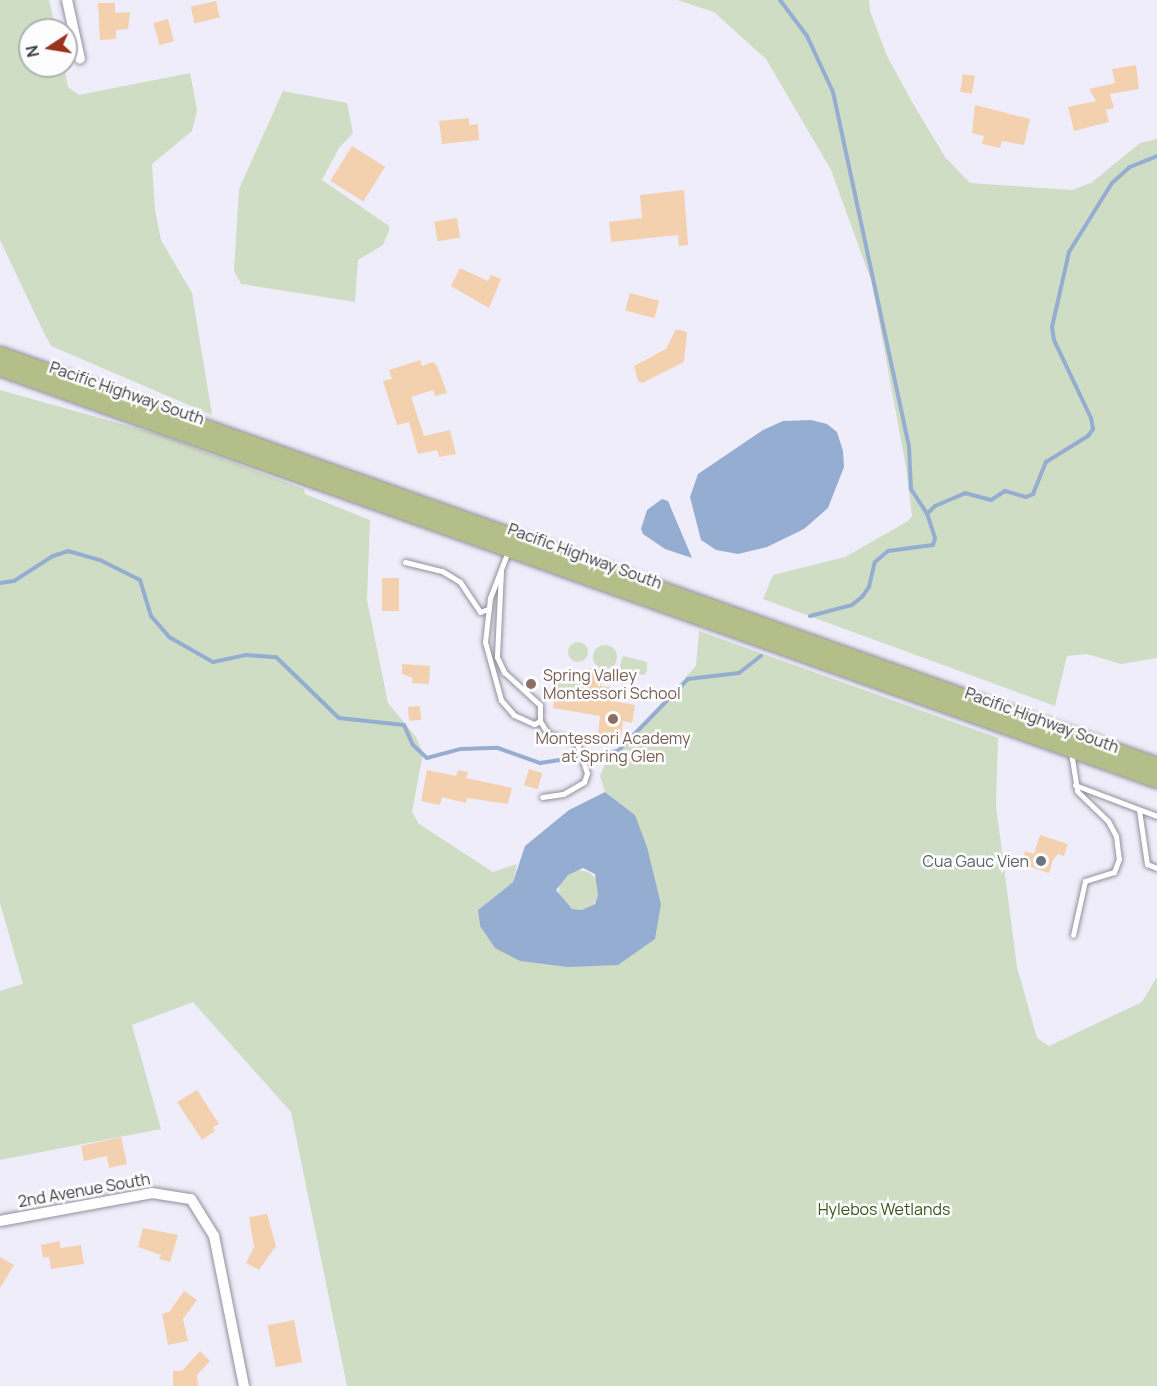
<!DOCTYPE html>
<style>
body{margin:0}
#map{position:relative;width:1157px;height:1386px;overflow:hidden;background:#f0edfb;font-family:Manrope,sans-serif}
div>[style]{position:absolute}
.green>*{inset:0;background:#cfddc4;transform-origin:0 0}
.round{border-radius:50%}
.water>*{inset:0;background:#96add2}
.stream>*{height:4px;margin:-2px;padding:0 2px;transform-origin:2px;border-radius:2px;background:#96add2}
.building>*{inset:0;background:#f3d0ae;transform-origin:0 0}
.roads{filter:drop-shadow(0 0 2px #928f9b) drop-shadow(0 0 2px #928f9b)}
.service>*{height:5px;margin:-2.5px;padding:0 2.5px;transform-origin:2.5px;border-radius:2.5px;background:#fff}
.minor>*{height:10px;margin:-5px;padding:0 5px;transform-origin:5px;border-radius:5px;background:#fff}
.primary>*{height:15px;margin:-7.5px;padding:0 7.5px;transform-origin:7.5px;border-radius:7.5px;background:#b3be88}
.dots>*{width:16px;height:16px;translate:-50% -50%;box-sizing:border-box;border:3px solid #fdfdfd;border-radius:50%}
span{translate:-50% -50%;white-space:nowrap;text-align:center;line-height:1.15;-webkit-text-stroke:5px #fdfdfd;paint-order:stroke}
.street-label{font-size:16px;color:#3c3b40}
.education-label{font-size:16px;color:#785e54}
.left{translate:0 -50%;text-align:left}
.worship-label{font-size:16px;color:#5b616d}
.right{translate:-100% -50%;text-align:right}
.park-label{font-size:16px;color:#39541a}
.north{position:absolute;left:18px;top:18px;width:60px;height:60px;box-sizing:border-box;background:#fdfdfd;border:2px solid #b0afb1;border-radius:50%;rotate:258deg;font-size:16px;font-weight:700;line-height:24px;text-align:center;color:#3c3b40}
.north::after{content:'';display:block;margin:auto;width:21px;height:27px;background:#9b321d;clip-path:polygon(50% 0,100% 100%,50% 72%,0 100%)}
</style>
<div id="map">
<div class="green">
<i style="clip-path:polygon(0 0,49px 0,56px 30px,30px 30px,30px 66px,64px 66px,68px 87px,79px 95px,190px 73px,197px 110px,192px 131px,152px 164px,155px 210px,161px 240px,192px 293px,212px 415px,51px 346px,44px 333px,0 240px)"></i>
<i style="clip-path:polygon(677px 0,869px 0,870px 11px,887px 56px,912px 102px,945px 157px,970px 183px,1072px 190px,1091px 183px,1140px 143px,1157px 139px,1157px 658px,1121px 664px,1087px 654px,1067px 656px,1055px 706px,763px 599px,773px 575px,845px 557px,908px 521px,912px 516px,906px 467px,872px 283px,831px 170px,766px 59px,714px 12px)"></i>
<i style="clip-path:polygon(283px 91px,347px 103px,353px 133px,339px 148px,322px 180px,389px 226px,389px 231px,383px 245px,358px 260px,355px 302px,241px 284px,234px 271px,239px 189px)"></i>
<i style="clip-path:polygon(0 390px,157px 434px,304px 489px,305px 494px,370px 520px,367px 600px,388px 703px,416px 737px,423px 753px,412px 812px,419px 824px,493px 872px,517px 864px,513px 882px,478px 910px,480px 926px,661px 904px,635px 815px,605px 792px,600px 776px,605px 764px,696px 666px,699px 631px,998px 738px,996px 806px,1017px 967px,1037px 1038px,1049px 1046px,1142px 1002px,1157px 977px,1157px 1386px,347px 1386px,291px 1112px,193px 1002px,132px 1025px,161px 1129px,0 1160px,0 991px,23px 984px,0 903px)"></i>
<i class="round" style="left:568px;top:642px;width:20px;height:20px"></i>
<i class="round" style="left:593px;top:645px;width:24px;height:24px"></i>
<i style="clip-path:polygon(623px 656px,647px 662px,647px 671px,644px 675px,619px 669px)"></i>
<i style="left:559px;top:671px;width:28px;height:21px;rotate:10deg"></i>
<i class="round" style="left:559px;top:870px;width:40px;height:40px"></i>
</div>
<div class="water">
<i style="clip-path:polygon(811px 420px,827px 424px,837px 432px,843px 451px,844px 467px,828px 508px,804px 529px,767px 547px,738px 554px,716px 550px,701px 540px,690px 497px,698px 474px,763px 430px,783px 421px)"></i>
<i style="clip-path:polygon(662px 499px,668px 501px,692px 558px,665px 549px,643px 534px,641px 529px,647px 510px)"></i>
<i style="clip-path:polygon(evenodd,605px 792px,635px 815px,647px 847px,661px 904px,655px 939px,618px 965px,568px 967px,520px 961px,495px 948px,480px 926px,478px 910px,513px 882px,525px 846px,569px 810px,605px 792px,583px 868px,595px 874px,598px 895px,595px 904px,582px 910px,572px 909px,556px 890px,568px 875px,583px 868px)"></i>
</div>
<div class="stream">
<i style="left:780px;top:0;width:45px;rotate:53.1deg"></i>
<i style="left:807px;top:36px;width:62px;rotate:65.1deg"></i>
<i style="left:833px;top:92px;width:363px;rotate:77.9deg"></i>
<i style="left:909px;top:447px;width:42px;rotate:87.3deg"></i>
<i style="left:911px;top:489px;width:30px;rotate:57deg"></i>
<i style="left:0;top:583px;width:14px;rotate:-8deg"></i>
<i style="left:14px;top:581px;width:46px;rotate:-32.7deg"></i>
<i style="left:53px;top:556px;width:16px;rotate:-18deg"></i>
<i style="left:68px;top:551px;width:35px;rotate:16deg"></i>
<i style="left:102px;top:561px;width:42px;rotate:26.6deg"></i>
<i style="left:140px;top:580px;width:38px;rotate:73deg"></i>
<i style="left:151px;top:616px;width:28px;rotate:49deg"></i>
<i style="left:169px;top:637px;width:51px;rotate:29.6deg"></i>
<i style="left:213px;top:662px;width:33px;rotate:-12deg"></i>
<i style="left:245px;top:655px;width:31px;rotate:4deg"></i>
<i style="left:276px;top:657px;width:88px;rotate:44.1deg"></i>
<i style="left:339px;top:718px;width:65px;rotate:6.1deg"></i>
<i style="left:404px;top:725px;width:22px;rotate:66deg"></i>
<i style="left:413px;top:745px;width:19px;rotate:43deg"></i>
<i style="left:427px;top:758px;width:35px;rotate:-15deg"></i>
<i style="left:461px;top:749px;width:37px;rotate:-2deg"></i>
<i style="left:498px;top:748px;width:45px;rotate:19.7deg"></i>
<i style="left:540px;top:763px;width:79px;rotate:-8.7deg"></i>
<i style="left:618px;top:751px;width:100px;rotate:-45.8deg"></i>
<i style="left:688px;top:679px;width:51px;rotate:-6.7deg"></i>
<i style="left:739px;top:673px;width:28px;rotate:-38deg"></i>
<i style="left:810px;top:616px;width:43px;rotate:-14.7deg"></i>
<i style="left:852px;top:605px;width:13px;rotate:-39deg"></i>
<i style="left:862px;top:597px;width:12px;rotate:-55deg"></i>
<i style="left:869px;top:587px;width:26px;rotate:-77deg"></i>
<i style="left:875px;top:562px;width:17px;rotate:-40deg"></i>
<i style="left:888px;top:551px;width:45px;rotate:-7.6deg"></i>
<i style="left:933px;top:545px;width:7px;rotate:-74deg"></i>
<i style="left:935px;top:538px;width:25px;rotate:-108deg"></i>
<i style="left:927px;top:514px;width:11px;rotate:-45deg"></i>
<i style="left:935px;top:506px;width:33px;rotate:-23deg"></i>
<i style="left:965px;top:493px;width:27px;rotate:15deg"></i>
<i style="left:991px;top:500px;width:17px;rotate:-33deg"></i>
<i style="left:1005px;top:491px;width:22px;rotate:16deg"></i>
<i style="left:1026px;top:497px;width:8px;rotate:-23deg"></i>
<i style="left:1033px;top:494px;width:35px;rotate:-68deg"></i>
<i style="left:1046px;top:462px;width:49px;rotate:-31.8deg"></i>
<i style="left:1088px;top:436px;width:9px;rotate:-54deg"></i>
<i style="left:1093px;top:429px;width:11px;rotate:-100deg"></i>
<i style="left:1091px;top:418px;width:86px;rotate:-115.4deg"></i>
<i style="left:1054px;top:340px;width:13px;rotate:-99deg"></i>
<i style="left:1052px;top:327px;width:77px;rotate:-77.2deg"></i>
<i style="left:1069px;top:252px;width:81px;rotate:-58.1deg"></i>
<i style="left:1112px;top:183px;width:24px;rotate:-42deg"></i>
<i style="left:1130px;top:167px;width:29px;rotate:-22deg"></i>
</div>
<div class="building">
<i style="left:216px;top:1px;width:17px;height:26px;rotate:77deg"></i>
<i style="clip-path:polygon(98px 3px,115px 3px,115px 13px,130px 12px,128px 29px,116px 30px,116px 39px,100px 40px)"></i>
<i style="left:168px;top:19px;width:23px;height:15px;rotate:75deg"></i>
<i style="clip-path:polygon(1136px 65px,1139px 89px,1110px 94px,1114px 108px,1106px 110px,1109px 122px,1074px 131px,1068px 107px,1096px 101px,1089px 89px,1115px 83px,1112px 69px)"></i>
<i style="left:963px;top:74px;width:12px;height:18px;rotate:9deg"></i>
<i style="clip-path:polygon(975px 105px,1030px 119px,1024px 145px,1002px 141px,1000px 148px,982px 144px,984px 136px,972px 133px)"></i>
<i style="clip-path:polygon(469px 118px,469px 125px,478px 124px,479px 140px,442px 144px,439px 121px)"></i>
<i style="left:352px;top:146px;width:39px;height:41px;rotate:32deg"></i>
<i style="clip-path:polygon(684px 190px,688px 245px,679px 246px,678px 235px,611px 242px,609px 222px,642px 218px,640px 195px)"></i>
<i style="left:457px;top:218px;width:20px;height:23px;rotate:81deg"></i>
<i style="clip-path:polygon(460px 268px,488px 281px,491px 275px,501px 279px,489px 308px,451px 286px)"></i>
<i style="left:630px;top:293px;width:30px;height:18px;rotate:15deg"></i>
<i style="clip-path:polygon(676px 329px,687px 332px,684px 362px,642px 383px,638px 381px,634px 366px,666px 349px)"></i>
<i style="clip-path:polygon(420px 360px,422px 366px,433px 362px,437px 366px,447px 393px,435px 396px,433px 390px,411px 397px,424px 436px,450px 430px,456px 454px,439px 457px,437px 450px,418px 454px,409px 422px,397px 425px,383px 381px,392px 379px,389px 370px)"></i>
<i style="left:382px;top:578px;width:17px;height:33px"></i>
<i style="clip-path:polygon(402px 664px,430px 666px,429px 684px,412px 683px,413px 678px,402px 674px)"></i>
<i style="clip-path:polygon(589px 668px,604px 670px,601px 686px,621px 689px,619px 702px,635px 705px,632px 723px,623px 721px,621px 739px,598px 735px,600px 716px,553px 708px,555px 692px,584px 696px)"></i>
<i style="left:420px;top:706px;width:14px;height:12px;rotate:86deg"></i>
<i style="left:529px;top:769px;width:14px;height:17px;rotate:17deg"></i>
<i style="clip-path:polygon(427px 770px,456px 776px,458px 770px,468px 772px,466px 778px,512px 788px,508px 804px,467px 798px,466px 803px,442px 797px,440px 805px,421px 801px)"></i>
<i style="clip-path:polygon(1040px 835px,1068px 844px,1064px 856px,1058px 854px,1053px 860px,1049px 873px,1021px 864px,1025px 851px,1034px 854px)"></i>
<i style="clip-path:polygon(197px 1090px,219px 1124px,213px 1127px,215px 1131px,202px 1140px,177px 1102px)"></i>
<i style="clip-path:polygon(121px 1137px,127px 1164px,109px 1168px,107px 1156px,84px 1161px,81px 1146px)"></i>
<i style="clip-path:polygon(267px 1214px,276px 1246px,259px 1270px,246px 1263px,254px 1247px,249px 1217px)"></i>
<i style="clip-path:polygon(143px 1228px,178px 1235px,170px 1262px,159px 1259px,161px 1255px,138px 1247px)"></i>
<i style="clip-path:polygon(60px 1241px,60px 1248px,81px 1245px,84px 1264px,51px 1269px,49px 1257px,43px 1258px,41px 1245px)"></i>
<i style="clip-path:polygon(0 1257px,14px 1265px,0 1288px)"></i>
<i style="clip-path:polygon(184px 1291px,197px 1300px,183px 1319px,188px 1341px,168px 1345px,162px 1314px,169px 1312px)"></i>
<i style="left:294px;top:1320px;width:43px;height:27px;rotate:79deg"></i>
<i style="clip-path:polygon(200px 1351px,210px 1361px,197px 1375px,198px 1386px,173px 1386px,173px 1371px,182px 1371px)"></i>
</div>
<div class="roads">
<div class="service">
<i style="left:405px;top:562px;width:38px;rotate:14deg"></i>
<i style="left:442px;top:571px;width:21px;rotate:31deg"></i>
<i style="left:460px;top:582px;width:36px;rotate:56deg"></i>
<i style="left:480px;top:612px;width:9px;rotate:-21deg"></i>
<i style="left:501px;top:571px;width:86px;rotate:92.7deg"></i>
<i style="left:497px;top:657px;width:17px;rotate:65deg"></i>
<i style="left:504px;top:672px;width:49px;rotate:42.5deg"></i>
<i style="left:540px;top:705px;width:16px;rotate:90deg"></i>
<i style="left:540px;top:721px;width:7px;rotate:153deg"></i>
<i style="left:534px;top:724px;width:22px;rotate:-156deg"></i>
<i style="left:514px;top:715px;width:20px;rotate:-131deg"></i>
<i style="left:501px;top:700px;width:60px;rotate:-105.4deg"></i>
<i style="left:485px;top:642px;width:44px;rotate:-83.5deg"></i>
<i style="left:490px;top:598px;width:50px;rotate:-69deg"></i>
<i style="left:540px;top:721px;width:15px;rotate:58deg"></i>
<i style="left:548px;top:734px;width:29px;rotate:14deg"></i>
<i style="left:576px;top:741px;width:34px;rotate:71deg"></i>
<i style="left:587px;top:773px;width:9px;rotate:108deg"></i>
<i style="left:584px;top:782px;width:24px;rotate:150deg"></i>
<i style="left:563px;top:794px;width:21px;rotate:172deg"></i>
<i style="left:1071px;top:752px;width:39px;rotate:81deg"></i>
<i style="left:1077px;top:791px;width:43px;rotate:44.1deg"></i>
<i style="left:1108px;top:821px;width:17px;rotate:62deg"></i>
<i style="left:1116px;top:836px;width:23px;rotate:83deg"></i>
<i style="left:1119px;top:859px;width:14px;rotate:111deg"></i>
<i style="left:1114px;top:872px;width:30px;rotate:163deg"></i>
<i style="left:1085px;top:881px;width:55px;rotate:102.5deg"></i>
<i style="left:1075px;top:785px;width:88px;rotate:20.7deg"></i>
<i style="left:1139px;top:810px;width:55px;rotate:81.6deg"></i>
<i style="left:1147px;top:864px;width:11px;rotate:22deg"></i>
</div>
<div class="minor">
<i style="left:67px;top:0;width:60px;rotate:77.6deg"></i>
<i style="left:0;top:1221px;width:155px;rotate:-10.4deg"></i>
<i style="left:152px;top:1193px;width:39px;rotate:9deg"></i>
<i style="left:191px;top:1199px;width:44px;rotate:58.1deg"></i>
<i style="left:214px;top:1236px;width:153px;rotate:78.7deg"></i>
</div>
<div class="primary">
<i style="left:0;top:354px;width:1228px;rotate:19.56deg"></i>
<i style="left:0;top:368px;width:1228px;rotate:19.6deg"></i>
</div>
</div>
<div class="dots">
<i style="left:531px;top:684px;background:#8d6e63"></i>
<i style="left:613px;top:719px;background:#8d6e63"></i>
<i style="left:1041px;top:861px;background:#6b7280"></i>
</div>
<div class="street-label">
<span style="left:127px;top:393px;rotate:19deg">Pacific Highway South</span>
<span style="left:585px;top:556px;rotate:20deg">Pacific Highway South</span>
<span style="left:1042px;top:720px;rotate:20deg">Pacific Highway South</span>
<span style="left:84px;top:1190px;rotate:-10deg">2nd Avenue South</span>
</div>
<div class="education-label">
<span class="left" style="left:543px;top:684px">Spring Valley<br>Montessori School</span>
<span style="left:613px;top:747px">Montessori Academy<br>at Spring Glen</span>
</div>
<div class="worship-label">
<span class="right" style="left:1029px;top:861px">Cua Gauc Vien</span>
</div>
<div class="park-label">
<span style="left:884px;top:1209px">Hylebos Wetlands</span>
</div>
<div class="north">N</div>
</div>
